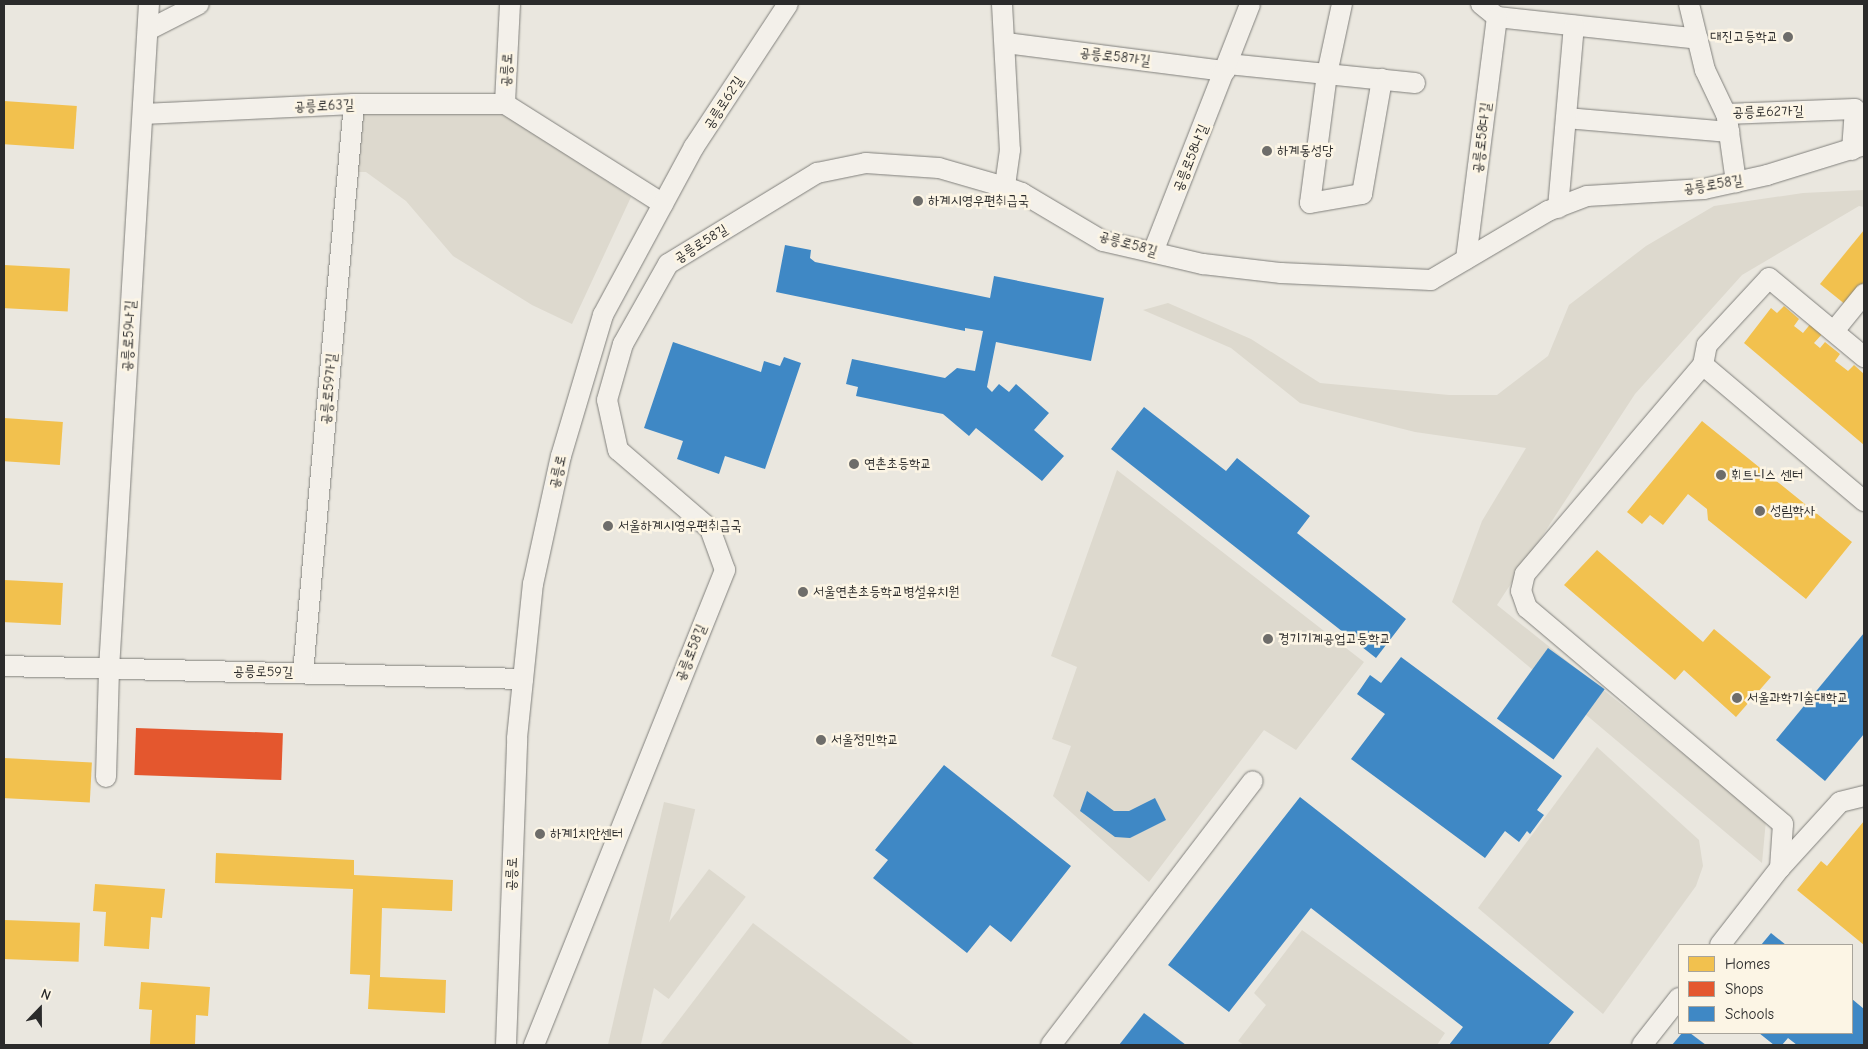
<!DOCTYPE html>
<meta charset="utf-8">
<style>
body{margin:0}
#map{position:relative;width:1868px;height:1049px;overflow:hidden;background:#eae7df;font-family:"Comic Neue","Poor Story",sans-serif}
div>[style]{position:absolute}
.green>*{inset:0;background:#ddd9ce;transform-origin:0 0}
.homes>*{inset:0;background:#f2c14e;transform-origin:0 0}
.shops>*{inset:0;background:#e4572e;transform-origin:0 0}
.schools>*{inset:0;background:#3f88c5;transform-origin:0 0}
.roads{filter:drop-shadow(0 0 1px #81807c) drop-shadow(0 0 1px #81807c)}
.minor>*{height:20px;margin:-10px;padding:0 10px;transform-origin:10px;border-radius:10px;background:#f3f0ea}
.dots>*{width:14px;height:14px;translate:-50% -50%;box-sizing:border-box;border:2px solid #fcf5e5;border-radius:50%}
span{translate:-50% -50%;white-space:nowrap;text-align:center;line-height:1.15;-webkit-text-stroke:5px #fcf5e5;paint-order:stroke}
.poi-label{font-size:14px;color:#2b2b2b}
.right{translate:-100% -50%;text-align:right}
.left{translate:0 -50%;text-align:left}
.street-label{font-size:14px;color:#2b2b2b}
.frame{position:absolute;inset:0;border:5px solid #2b2b2b;pointer-events:none}
.legend{position:absolute;left:1678px;top:944px;width:175px;height:90px;box-sizing:border-box;background:#fcf5e5;border:1px solid #a8a49b;margin:0;padding:6px 9px;list-style:none;font-size:15px;color:#2b2b2b}
.legend li{display:flex;align-items:center;gap:10px;height:25px}
.legend b{width:25px;border:1px solid #a8a49b}
.north{position:absolute;left:15px;top:984px;width:50px;height:50px;-webkit-text-stroke:4px #fcf5e5;paint-order:stroke;rotate:22deg;font-size:14px;font-weight:700;line-height:20px;text-align:center;color:#2b2b2b}
.north::after{content:'';display:block;margin:auto;width:18px;height:22px;background:#2b2b2b;clip-path:polygon(50% 0,100% 100%,50% 72%,0 100%)}
</style>
<div id="map">
<div class="green">
<i style="clip-path:polygon(361px 112px,504px 113px,631px 197px,572px 324px,532px 305px,453px 256px,406px 201px,366px 172px,355px 172px)"></i>
<i style="clip-path:polygon(1864px 190px,1864px 207px,1859px 206px,1742px 275px,1635px 394px,1497px 605px,1766px 820px,1762px 863px,1452px 602px,1482px 521px,1526px 448px,1415px 432px,1300px 403px,1231px 348px,1143px 310px,1168px 303px,1251px 339px,1320px 383px,1449px 395px,1497px 395px,1548px 356px,1569px 305px,1646px 246px,1714px 206px,1803px 193px)"></i>
<i style="clip-path:polygon(1117px 470px,1364px 662px,1296px 750px,1264px 730px,1149px 882px,1053px 796px,1071px 746px,1052px 739px,1077px 667px,1051px 656px)"></i>
<i style="clip-path:polygon(1597px 747px,1699px 840px,1703px 866px,1696px 886px,1603px 1014px,1478px 908px)"></i>
<i style="left:664px;top:802px;width:32px;height:262px;rotate:13deg"></i>
<i style="left:709px;top:869px;width:46px;height:128px;rotate:37deg"></i>
<i style="clip-path:polygon(753px 923px,915px 1045px,660px 1045px)"></i>
<i style="clip-path:polygon(1302px 930px,1445px 1033px,1437px 1045px,1244px 1045px,1238px 1041px,1266px 1005px,1254px 993px)"></i>
</div>
<div class="homes">
<i style="left:4px;top:101px;width:73px;height:43px;rotate:4deg"></i>
<i style="clip-path:polygon(1864px 230px,1864px 282px,1846px 305px,1820px 284px)"></i>
<i style="left:4px;top:265px;width:66px;height:43px;rotate:3deg"></i>
<i style="clip-path:polygon(1784px 306px,1799px 319px,1794px 326px,1803px 333px,1812px 322px,1824px 332px,1814px 343px,1820px 348px,1825px 342px,1840px 354px,1835px 361px,1848px 371px,1854px 365px,1864px 374px,1864px 445px,1744px 343px,1771px 308px,1777px 313px)"></i>
<i style="left:4px;top:418px;width:59px;height:43px;rotate:4deg"></i>
<i style="clip-path:polygon(1702px 421px,1852px 542px,1806px 599px,1708px 520px,1707px 509px,1688px 494px,1663px 525px,1650px 515px,1642px 524px,1627px 512px)"></i>
<i style="clip-path:polygon(1597px 550px,1703px 642px,1714px 629px,1771px 677px,1736px 717px,1684px 670px,1675px 680px,1564px 585px)"></i>
<i style="left:4px;top:580px;width:59px;height:42px;rotate:3deg"></i>
<i style="left:4px;top:758px;width:88px;height:40px;rotate:3deg"></i>
<i style="clip-path:polygon(1864px 821px,1864px 945px,1797px 890px,1821px 861px,1827px 866px)"></i>
<i style="clip-path:polygon(216px 853px,354px 860px,354px 875px,453px 880px,452px 911px,382px 908px,380px 977px,446px 980px,445px 1013px,368px 1009px,370px 975px,350px 974px,353px 889px,215px 883px)"></i>
<i style="clip-path:polygon(95px 884px,165px 889px,162px 918px,151px 917px,149px 949px,104px 946px,106px 912px,93px 911px)"></i>
<i style="left:4px;top:920px;width:76px;height:39px;rotate:2deg"></i>
<i style="clip-path:polygon(141px 982px,210px 987px,208px 1016px,196px 1015px,195px 1045px,150px 1044px,152px 1010px,139px 1009px)"></i>
</div>
<div class="shops">
<i style="left:136px;top:728px;width:147px;height:47px;rotate:2deg"></i>
</div>
<div class="schools">
<i style="clip-path:polygon(785px 245px,811px 250px,810px 258px,815px 262px,990px 298px,994px 276px,1104px 298px,1091px 361px,996px 342px,987px 387px,992px 392px,999px 384px,1009px 392px,1016px 384px,1049px 413px,1034px 430px,1064px 456px,1042px 481px,976px 428px,969px 436px,943px 414px,856px 396px,858px 387px,846px 384px,852px 359px,945px 378px,957px 368px,975px 371px,983px 331px,965px 328px,965px 331px,776px 292px)"></i>
<i style="clip-path:polygon(673px 342px,761px 372px,764px 361px,780px 366px,784px 357px,801px 363px,765px 469px,725px 456px,719px 474px,677px 459px,683px 441px,644px 428px)"></i>
<i style="clip-path:polygon(1144px 407px,1226px 471px,1237px 458px,1310px 516px,1297px 533px,1406px 619px,1376px 658px,1111px 449px)"></i>
<i style="clip-path:polygon(1864px 633px,1864px 734px,1825px 781px,1776px 740px)"></i>
<i style="left:1548px;top:648px;width:70px;height:87px;rotate:36deg"></i>
<i style="clip-path:polygon(1401px 657px,1562px 776px,1537px 810px,1544px 815px,1530px 834px,1527px 831px,1519px 842px,1505px 831px,1485px 858px,1351px 759px,1385px 714px,1357px 694px,1370px 675px,1381px 683px)"></i>
<i style="clip-path:polygon(944px 765px,1071px 866px,1011px 942px,990px 925px,967px 953px,873px 878px,888px 860px,875px 850px)"></i>
<i style="clip-path:polygon(1087px 791px,1114px 811px,1129px 811px,1155px 798px,1166px 820px,1130px 838px,1115px 837px,1080px 811px)"></i>
<i style="clip-path:polygon(1300px 797px,1574px 1012px,1548px 1045px,1449px 1045px,1463px 1027px,1311px 908px,1229px 1012px,1168px 965px)"></i>
<i style="clip-path:polygon(1771px 933px,1786px 945px,1761px 945px)"></i>
<i style="clip-path:polygon(1852px 999px,1864px 1009px,1864px 1045px,1797px 1045px,1788px 1038px,1782px 1045px,1774px 1045px,1759px 1033px,1852px 1033px)"></i>
<i style="clip-path:polygon(1144px 1013px,1186px 1045px,1119px 1045px)"></i>
<i style="clip-path:polygon(1682px 1033px,1690px 1033px,1706px 1045px,1672px 1045px)"></i>
</div>
<div class="roads">
<div class="minor">
<i style="left:510px;top:4px;width:100px;rotate:92.9deg"></i>
<i style="left:505px;top:104px;width:187px;rotate:32.3deg"></i>
<i style="left:1002px;top:4px;width:146px;rotate:86.9deg"></i>
<i style="left:1010px;top:150px;width:37px;rotate:98deg"></i>
<i style="left:1342px;top:4px;width:72px;rotate:102.1deg"></i>
<i style="left:1327px;top:74px;width:130px;rotate:97.5deg"></i>
<i style="left:1310px;top:203px;width:53px;rotate:-9.8deg"></i>
<i style="left:1362px;top:194px;width:117px;rotate:-80.1deg"></i>
<i style="left:1481px;top:4px;width:21px;rotate:39deg"></i>
<i style="left:1497px;top:17px;width:202px;rotate:6.2deg"></i>
<i style="left:1689px;top:4px;width:68px;rotate:76.4deg"></i>
<i style="left:1705px;top:70px;width:49px;rotate:64.5deg"></i>
<i style="left:1726px;top:114px;width:129px;rotate:-2.2deg"></i>
<i style="left:1855px;top:109px;width:41px;rotate:94.2deg"></i>
<i style="left:148px;top:30px;width:57px;rotate:-27deg"></i>
<i style="left:1006px;top:43px;width:221px;rotate:7.3deg"></i>
<i style="left:1228px;top:64px;width:188px;rotate:5.8deg"></i>
<i style="left:143px;top:114px;width:211px;rotate:-2.7deg"></i>
<i style="left:354px;top:104px;width:151px"></i>
<i style="left:1566px;top:118px;width:164px;rotate:4.9deg"></i>
<i style="left:1727px;top:118px;width:65px;rotate:82deg"></i>
<i style="left:1558px;top:208px;width:183px;rotate:-85deg"></i>
<i style="left:1153px;top:252px;width:266px;rotate:-68.6deg"></i>
<i style="left:1466px;top:259px;width:244px;rotate:-82.7deg"></i>
<i style="left:1834px;top:331px;width:48px;rotate:-51deg"></i>
<i style="left:1703px;top:365px;width:20px;rotate:-79deg"></i>
<i style="left:1707px;top:345px;width:91px;rotate:-47.2deg"></i>
<i style="left:1769px;top:278px;width:124px;rotate:39.7deg"></i>
<i style="left:4px;top:666px;width:519px;rotate:1.43deg"></i>
<i style="left:303px;top:673px;width:571px;rotate:-84.88deg"></i>
<i style="left:106px;top:777px;width:108px;rotate:-88.4deg"></i>
<i style="left:109px;top:669px;width:666px;rotate:-86.56deg"></i>
<i style="left:1780px;top:868px;width:44px;rotate:-86.1deg"></i>
<i style="left:1783px;top:824px;width:335px;rotate:-139.8deg"></i>
<i style="left:1527px;top:608px;width:18px;rotate:-109deg"></i>
<i style="left:1521px;top:591px;width:17px;rotate:-77deg"></i>
<i style="left:1525px;top:574px;width:275px;rotate:-49.6deg"></i>
<i style="left:1703px;top:365px;width:211px;rotate:40.2deg"></i>
<i style="left:1720px;top:945px;width:98px;rotate:-52.1deg"></i>
<i style="left:1780px;top:868px;width:89px;rotate:-47.7deg"></i>
<i style="left:1840px;top:802px;width:25px;rotate:-14deg"></i>
<i style="left:506px;top:1045px;width:307px;rotate:-87.9deg"></i>
<i style="left:517px;top:738px;width:155px;rotate:-84.1deg"></i>
<i style="left:533px;top:584px;width:131px;rotate:-77.7deg"></i>
<i style="left:561px;top:456px;width:147px;rotate:-73.4deg"></i>
<i style="left:603px;top:315px;width:191px;rotate:-61.6deg"></i>
<i style="left:694px;top:147px;width:171px;rotate:-56.7deg"></i>
<i style="left:534px;top:1045px;width:512px;rotate:-68.09deg"></i>
<i style="left:725px;top:570px;width:44px;rotate:-110.1deg"></i>
<i style="left:710px;top:529px;width:121px;rotate:-139.3deg"></i>
<i style="left:618px;top:450px;width:51px;rotate:-102.4deg"></i>
<i style="left:607px;top:400px;width:58px;rotate:-74.1deg"></i>
<i style="left:623px;top:344px;width:92px;rotate:-60.6deg"></i>
<i style="left:668px;top:264px;width:175px;rotate:-31.4deg"></i>
<i style="left:817px;top:173px;width:50px;rotate:-11.5deg"></i>
<i style="left:866px;top:163px;width:73px;rotate:3.9deg"></i>
<i style="left:939px;top:168px;width:69px;rotate:16.1deg"></i>
<i style="left:1005px;top:187px;width:18px;rotate:19deg"></i>
<i style="left:1022px;top:193px;width:94px;rotate:30.7deg"></i>
<i style="left:1103px;top:241px;width:103px;rotate:13deg"></i>
<i style="left:1203px;top:264px;width:79px;rotate:6.6deg"></i>
<i style="left:1281px;top:273px;width:150px;rotate:2.7deg"></i>
<i style="left:1431px;top:280px;width:136px;rotate:-30.5deg"></i>
<i style="left:1548px;top:211px;width:42px;rotate:-21deg"></i>
<i style="left:1587px;top:196px;width:117px;rotate:-3.4deg"></i>
<i style="left:1704px;top:189px;width:65px;rotate:-12.5deg"></i>
<i style="left:1767px;top:175px;width:102px;rotate:-17.2deg"></i>
<i style="left:1051px;top:1045px;width:332px;rotate:-52.6deg"></i>
<i style="left:1642px;top:1045px;width:60px;rotate:-51.8deg"></i>
</div>
</div>
<div class="dots">
<i style="left:1788px;top:37px;background:#6e6d6a"></i>
<i style="left:1267px;top:151px;background:#6e6d6a"></i>
<i style="left:918px;top:201px;background:#6e6d6a"></i>
<i style="left:854px;top:464px;background:#6e6d6a"></i>
<i style="left:1721px;top:475px;background:#6e6d6a"></i>
<i style="left:1760px;top:511px;background:#6e6d6a"></i>
<i style="left:608px;top:526px;background:#6e6d6a"></i>
<i style="left:803px;top:592px;background:#6e6d6a"></i>
<i style="left:1268px;top:639px;background:#6e6d6a"></i>
<i style="left:1737px;top:698px;background:#6e6d6a"></i>
<i style="left:821px;top:740px;background:#6e6d6a"></i>
<i style="left:540px;top:834px;background:#6e6d6a"></i>
</div>
<div class="poi-label">
<span class="right" style="left:1778px;top:37px">대진고등학교</span>
<span class="left" style="left:1277px;top:151px">하계동성당</span>
<span class="left" style="left:928px;top:201px">하계시영우편취급국</span>
<span class="left" style="left:864px;top:464px">연촌초등학교</span>
<span class="left" style="left:1731px;top:475px">휘트니스 센터</span>
<span class="left" style="left:1770px;top:511px">성림학사</span>
<span class="left" style="left:618px;top:526px">서울하계시영우편취급국</span>
<span class="left" style="left:813px;top:592px">서울연촌초등학교병설유치원</span>
<span class="left" style="left:1278px;top:639px">경기기계공업고등학교</span>
<span class="left" style="left:1747px;top:698px">서울과학기술대학교</span>
<span class="left" style="left:831px;top:740px">서울정민학교</span>
<span class="left" style="left:550px;top:834px">하계1치안센터</span>
</div>
<div class="street-label">
<span style="left:1115px;top:57px;rotate:7deg">공릉로58가길</span>
<span style="left:507px;top:70px;rotate:-87deg">공릉로</span>
<span style="left:724px;top:103px;rotate:-57deg">공릉로62길</span>
<span style="left:324px;top:106px;rotate:-2deg">공릉로63길</span>
<span style="left:1768px;top:112px;rotate:-1deg">공릉로62가길</span>
<span style="left:1482px;top:138px;rotate:-83deg">공릉로58다길</span>
<span style="left:1191px;top:158px;rotate:-68deg">공릉로58나길</span>
<span style="left:1713px;top:185px;rotate:-9deg">공릉로58길</span>
<span style="left:701px;top:244px;rotate:-32deg">공릉로58길</span>
<span style="left:1128px;top:244px;rotate:16deg">공릉로58길</span>
<span style="left:129px;top:336px;rotate:-87deg">공릉로59나길</span>
<span style="left:329px;top:389px;rotate:-85deg">공릉로59가길</span>
<span style="left:558px;top:472px;rotate:-77deg">공릉로</span>
<span style="left:691px;top:653px;rotate:-68deg">공릉로58길</span>
<span style="left:263px;top:672px;rotate:1deg">공릉로59길</span>
<span style="left:512px;top:874px;rotate:-88deg">공릉로</span>
</div>
<div class="frame"></div>
<ul class="legend">
<li><b style="height:14px;background:#f2c14e"></b>Homes</li>
<li><b style="height:14px;background:#e4572e"></b>Shops</li>
<li><b style="height:14px;background:#3f88c5"></b>Schools</li>
</ul>
<div class="north">N</div>
</div>
